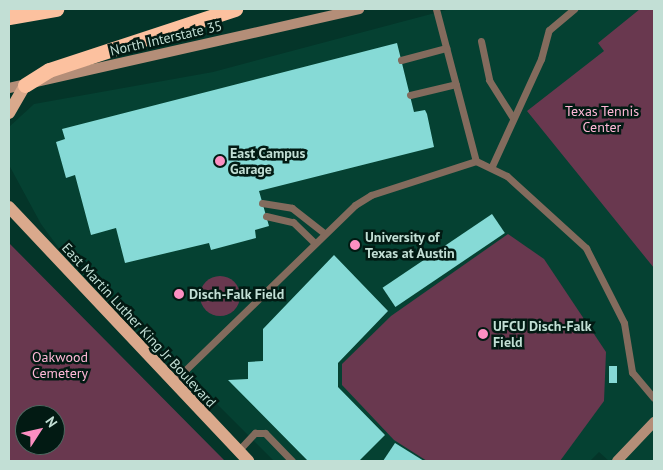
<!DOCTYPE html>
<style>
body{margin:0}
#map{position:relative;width:663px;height:470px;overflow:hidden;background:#043529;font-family:"PT Sans",sans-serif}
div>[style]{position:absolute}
.built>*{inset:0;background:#054132}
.green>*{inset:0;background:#69384f}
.round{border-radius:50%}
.building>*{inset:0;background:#86dad6;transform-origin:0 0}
.lane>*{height:7px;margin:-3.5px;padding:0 3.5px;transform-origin:3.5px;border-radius:3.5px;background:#836b5d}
.secondary>*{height:10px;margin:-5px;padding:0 5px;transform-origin:5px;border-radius:5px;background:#b48e78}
.primary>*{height:12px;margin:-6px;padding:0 6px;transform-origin:6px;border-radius:6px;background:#daa98c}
.highway>*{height:15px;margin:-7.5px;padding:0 7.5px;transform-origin:7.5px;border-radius:7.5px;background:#fcc19f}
.dots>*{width:14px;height:14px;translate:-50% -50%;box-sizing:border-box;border:2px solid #021a13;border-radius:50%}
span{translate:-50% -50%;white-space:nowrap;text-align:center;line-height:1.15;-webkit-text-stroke:5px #021a13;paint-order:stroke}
.street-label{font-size:14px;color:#c2dfd5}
.park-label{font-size:14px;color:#ffb8d7}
.poi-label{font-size:14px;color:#c2dfd5;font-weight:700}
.left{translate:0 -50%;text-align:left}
.frame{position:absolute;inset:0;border:10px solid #c2dfd5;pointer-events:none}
.north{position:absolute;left:15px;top:405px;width:50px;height:50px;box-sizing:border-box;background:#021a13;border:1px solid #4f6961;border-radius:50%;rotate:55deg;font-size:14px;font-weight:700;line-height:20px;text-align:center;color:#c2dfd5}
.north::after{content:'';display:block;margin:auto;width:18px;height:22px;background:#fc8fc2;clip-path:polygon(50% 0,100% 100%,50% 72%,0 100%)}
</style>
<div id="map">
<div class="built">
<i style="clip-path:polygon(450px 9px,654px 9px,654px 461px,609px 461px,599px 452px,590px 461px,274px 461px,175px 362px,165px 361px,72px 266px,41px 224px,9px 165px,9px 127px,34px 104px,213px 72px)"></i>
</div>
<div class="green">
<i style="clip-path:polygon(640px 9px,654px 9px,654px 268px,527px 111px,604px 51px,598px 43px)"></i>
<i style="clip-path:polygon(508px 234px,544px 259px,606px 352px,604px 401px,560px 461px,427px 461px,394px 440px,342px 385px,342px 364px,391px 316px)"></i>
<i style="clip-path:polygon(evenodd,9px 243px,225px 461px,9px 461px,9px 243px,25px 415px,55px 415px,55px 445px,25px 445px,25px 415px)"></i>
<i class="round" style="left:200px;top:276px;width:40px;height:40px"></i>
</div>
<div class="building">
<i style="clip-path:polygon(397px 43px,414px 112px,425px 110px,427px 114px,434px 147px,259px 191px,269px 226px,255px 230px,256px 238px,211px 250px,209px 243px,125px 263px,116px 228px,91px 235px,75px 175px,66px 178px,56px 142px,65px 139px,62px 129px)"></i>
<i style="left:492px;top:214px;width:23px;height:132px;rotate:56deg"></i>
<i style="clip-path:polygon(334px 255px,388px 311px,338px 363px,338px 387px,385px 435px,359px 461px,308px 461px,228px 380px,248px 379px,248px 362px,263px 361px,263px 329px)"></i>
<i style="left:609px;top:366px;width:8px;height:17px"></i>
<i style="clip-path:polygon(395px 443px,424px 461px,383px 461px)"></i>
</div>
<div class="lane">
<i style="left:436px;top:9px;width:157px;rotate:75.3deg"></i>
<i style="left:481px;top:41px;width:40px;rotate:78deg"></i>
<i style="left:489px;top:80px;width:45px;rotate:57.7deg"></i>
<i style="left:401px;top:60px;width:47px;rotate:-14.9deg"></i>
<i style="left:410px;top:95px;width:47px;rotate:-13.4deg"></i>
<i style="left:492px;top:166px;width:118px;rotate:-65.4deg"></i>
<i style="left:541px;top:59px;width:30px;rotate:-75deg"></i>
<i style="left:549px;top:30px;width:33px;rotate:-40deg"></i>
<i style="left:262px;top:203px;width:30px;rotate:9deg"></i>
<i style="left:292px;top:208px;width:41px;rotate:38deg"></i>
<i style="left:266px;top:216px;width:28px;rotate:13deg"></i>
<i style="left:293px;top:222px;width:29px;rotate:44deg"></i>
<i style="left:172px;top:383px;width:255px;rotate:-44.2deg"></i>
<i style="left:355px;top:205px;width:19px;rotate:-32deg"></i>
<i style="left:371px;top:195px;width:110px;rotate:-17.9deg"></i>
<i style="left:476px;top:161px;width:34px;rotate:26deg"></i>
<i style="left:507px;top:176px;width:107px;rotate:42.3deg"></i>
<i style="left:586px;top:248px;width:84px;rotate:63.1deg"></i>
<i style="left:624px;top:323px;width:50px;rotate:80.7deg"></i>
<i style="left:632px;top:372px;width:34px;rotate:50deg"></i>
<i style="left:238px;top:451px;width:25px;rotate:-47deg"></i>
<i style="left:255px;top:433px;width:10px"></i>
<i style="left:265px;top:433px;width:39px;rotate:46deg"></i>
</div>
<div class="secondary">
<i style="left:9px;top:88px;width:359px;rotate:-12.7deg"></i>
<i style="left:617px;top:461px;width:54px;rotate:-46.5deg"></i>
</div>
<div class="primary">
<i style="left:9px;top:113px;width:32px;rotate:-60deg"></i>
<i style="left:9px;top:207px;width:349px;rotate:46.7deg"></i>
</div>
<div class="highway">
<i style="left:9px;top:17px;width:48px;rotate:-9.7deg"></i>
<i style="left:25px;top:85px;width:28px;rotate:-32deg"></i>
<i style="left:49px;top:70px;width:196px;rotate:-18.2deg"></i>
</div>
<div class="dots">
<i style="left:220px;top:161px;background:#fc8fc2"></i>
<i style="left:355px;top:245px;background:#fc8fc2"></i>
<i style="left:179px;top:294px;background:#fc8fc2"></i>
<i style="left:483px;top:334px;background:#fc8fc2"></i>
</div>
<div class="street-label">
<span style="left:166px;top:38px;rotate:-13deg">North Interstate 35</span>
<span style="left:139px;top:325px;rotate:47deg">East Martin Luther King Jr Boulevard</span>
</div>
<div class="park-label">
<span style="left:602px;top:119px">Texas Tennis<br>Center</span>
<span style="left:60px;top:365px">Oakwood<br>Cemetery</span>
</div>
<div class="poi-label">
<span class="left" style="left:230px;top:161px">East Campus<br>Garage</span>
<span class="left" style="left:365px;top:245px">University of<br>Texas at Austin</span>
<span class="left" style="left:189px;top:294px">Disch-Falk Field</span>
<span class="left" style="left:493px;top:334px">UFCU Disch-Falk<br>Field</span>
</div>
<div class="frame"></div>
<div class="north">N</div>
</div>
